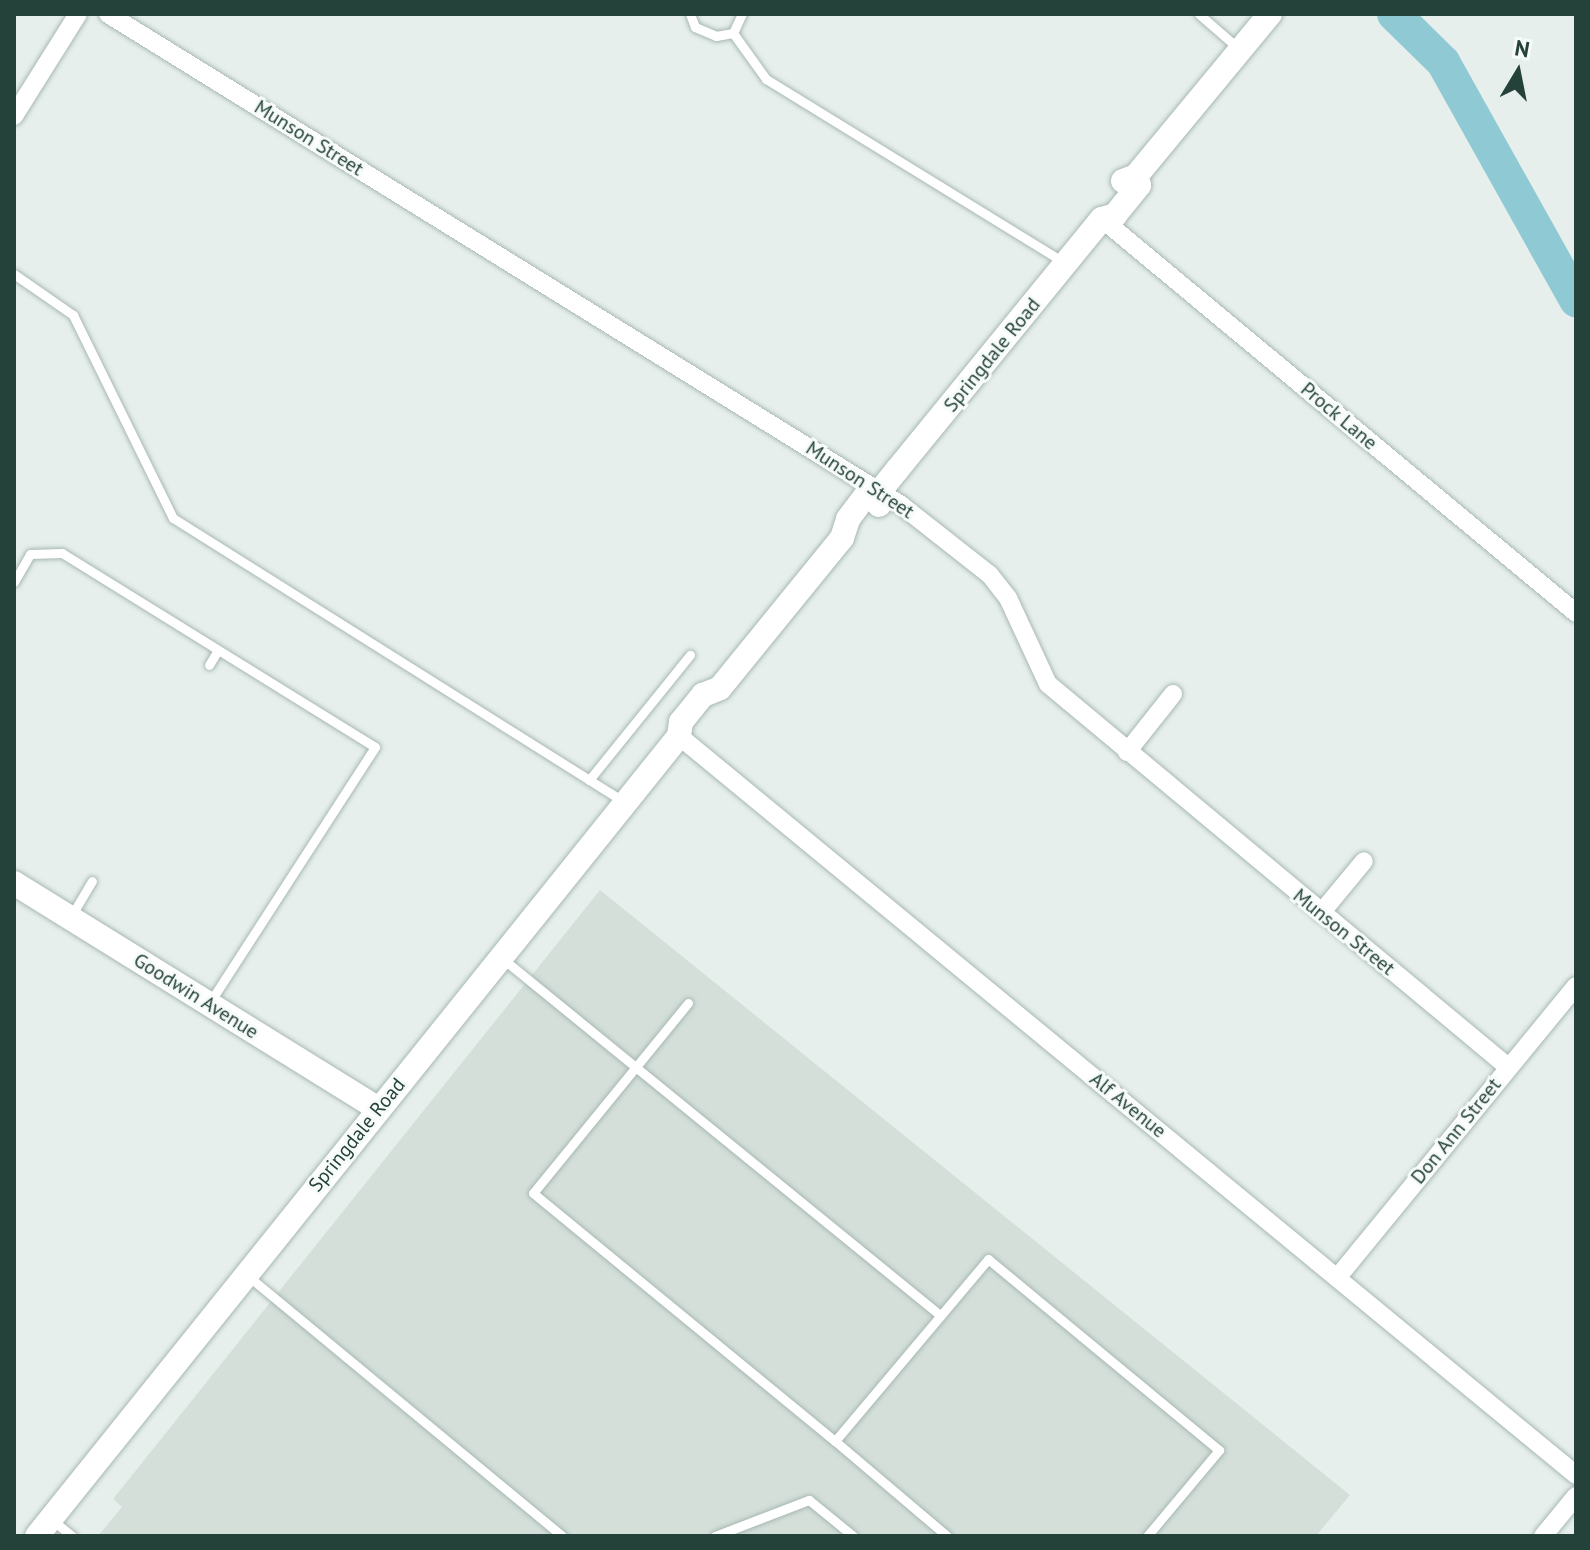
<!DOCTYPE html>
<style>
body{margin:0}
#map{position:relative;width:1590px;height:1550px;overflow:hidden;background:#e6efeb;font-family:"PT Sans",sans-serif}
div>[style]{position:absolute}
.built>*{inset:0;background:#d4dfda}
.river>*{height:34px;margin:-17px;padding:0 17px;transform-origin:17px;border-radius:17px;background:#8ec9d4}
.roads{filter:drop-shadow(0 0 2px #a8b8b2) drop-shadow(0 0 2px #a8b8b2)}
.lane>*{height:9px;margin:-4.5px;padding:0 4.5px;transform-origin:4.5px;border-radius:4.5px;background:#fff}
.street>*{height:18px;margin:-9px;padding:0 9px;transform-origin:9px;border-radius:9px;background:#fff}
.secondary>*{height:24px;margin:-12px;padding:0 12px;transform-origin:12px;border-radius:12px;background:#fff}
span{translate:-50% -50%;white-space:nowrap;text-align:center;line-height:1.15;-webkit-text-stroke:6px #f7fbf9;paint-order:stroke}
.street-label{font-size:20px;color:#24423a}
.frame{position:absolute;inset:0;border:16px solid #24423a;pointer-events:none}
.north{position:absolute;left:1478px;top:32px;width:80px;height:80px;-webkit-text-stroke:6px #f7fbf9;paint-order:stroke;rotate:10deg;font-size:22px;font-weight:700;line-height:32px;text-align:center;color:#24423a}
.north::after{content:'';display:block;margin:auto;width:28px;height:36px;background:#24423a;clip-path:polygon(50% 0,100% 100%,50% 72%,0 100%)}
</style>
<div id="map">
<div class="built">
<i style="clip-path:polygon(600px 890px,1350px 1495px,1316px 1536px,98px 1536px,122px 1507px,113px 1499px)"></i>
</div>
<div class="river">
<i style="left:1394px;top:14px;width:69px;rotate:44.4deg"></i>
<i style="left:1443px;top:62px;width:273px;rotate:60.8deg"></i>
</div>
<div class="roads">
<div class="lane">
<i style="left:690px;top:14px;width:14px;rotate:69deg"></i>
<i style="left:695px;top:27px;width:23px;rotate:23deg"></i>
<i style="left:716px;top:36px;width:17px;rotate:-10deg"></i>
<i style="left:733px;top:33px;width:21px;rotate:-65deg"></i>
<i style="left:1199px;top:14px;width:52px;rotate:41.1deg"></i>
<i style="left:733px;top:33px;width:57px;rotate:54.3deg"></i>
<i style="left:766px;top:79px;width:350px;rotate:31.6deg"></i>
<i style="left:14px;top:274px;width:72px;rotate:34.8deg"></i>
<i style="left:73px;top:315px;width:226px;rotate:63.8deg"></i>
<i style="left:173px;top:518px;width:535px;rotate:32.18deg"></i>
<i style="left:14px;top:582px;width:32px;rotate:-60deg"></i>
<i style="left:30px;top:554px;width:32px;rotate:-2deg"></i>
<i style="left:62px;top:553px;width:368px;rotate:31.8deg"></i>
<i style="left:375px;top:747px;width:306px;rotate:122.9deg"></i>
<i style="left:209px;top:665px;width:17px;rotate:-59deg"></i>
<i style="left:589px;top:780px;width:161px;rotate:-51.1deg"></i>
<i style="left:70px;top:918px;width:43px;rotate:-59.3deg"></i>
<i style="left:503px;top:959px;width:564px;rotate:39.17deg"></i>
<i style="left:688px;top:1003px;width:245px;rotate:129.2deg"></i>
<i style="left:533px;top:1193px;width:391px;rotate:39.4deg"></i>
<i style="left:248px;top:1276px;width:408px;rotate:39.6deg"></i>
<i style="left:51px;top:1519px;width:27px;rotate:39deg"></i>
<i style="left:715px;top:1536px;width:101px;rotate:-21deg"></i>
<i style="left:809px;top:1500px;width:57px;rotate:39.3deg"></i>
<i style="left:947px;top:1536px;width:147px;rotate:-139.7deg"></i>
<i style="left:835px;top:1441px;width:238px;rotate:-49.9deg"></i>
<i style="left:988px;top:1259px;width:300px;rotate:39.6deg"></i>
<i style="left:1219px;top:1450px;width:112px;rotate:129.9deg"></i>
</div>
<div class="street">
<i style="left:108px;top:14px;width:933px;rotate:31.76deg"></i>
<i style="left:901px;top:505px;width:113px;rotate:38.2deg"></i>
<i style="left:990px;top:575px;width:29px;rotate:52deg"></i>
<i style="left:1008px;top:598px;width:95px;rotate:65.1deg"></i>
<i style="left:1048px;top:684px;width:599px;rotate:39.78deg"></i>
<i style="left:14px;top:116px;width:120px;rotate:-57.9deg"></i>
<i style="left:1102px;top:219px;width:616px;rotate:39.73deg"></i>
<i style="left:679px;top:736px;width:1162px;rotate:39.48deg"></i>
<i style="left:1127px;top:752px;width:74px;rotate:-51.6deg"></i>
<i style="left:1321px;top:913px;width:67px;rotate:-50.4deg"></i>
<i style="left:1337px;top:1278px;width:377px;rotate:-50.7deg"></i>
<i style="left:1543px;top:1536px;width:52px;rotate:-50.5deg"></i>
</div>
<div class="secondary">
<i style="left:1123px;top:181px;width:14px;rotate:-21deg"></i>
<i style="left:1136px;top:176px;width:210px;rotate:-50.4deg"></i>
<i style="left:879px;top:505px;width:14px;rotate:-86deg"></i>
<i style="left:880px;top:491px;width:27px;rotate:-51deg"></i>
<i style="left:897px;top:470px;width:324px;rotate:-50.8deg"></i>
<i style="left:1102px;top:219px;width:14px;rotate:-17deg"></i>
<i style="left:1115px;top:215px;width:38px;rotate:-51deg"></i>
<i style="left:1139px;top:185px;width:9px;rotate:-108deg"></i>
<i style="left:14px;top:883px;width:428px;rotate:31.8deg"></i>
<i style="left:37px;top:1536px;width:1026px;rotate:-51.25deg"></i>
<i style="left:679px;top:736px;width:14px;rotate:-82deg"></i>
<i style="left:681px;top:722px;width:35px;rotate:-51deg"></i>
<i style="left:703px;top:695px;width:18px;rotate:-22deg"></i>
<i style="left:720px;top:688px;width:193px;rotate:-50.9deg"></i>
<i style="left:842px;top:538px;width:20px;rotate:-72deg"></i>
<i style="left:848px;top:519px;width:35px;rotate:-53deg"></i>
<i style="left:869px;top:491px;width:11px"></i>
</div>
</div>
<div class="street-label">
<span style="left:309px;top:138px;rotate:32deg">Munson Street</span>
<span style="left:992px;top:355px;rotate:-51deg">Springdale Road</span>
<span style="left:1339px;top:416px;rotate:40deg">Prock Lane</span>
<span style="left:860px;top:480px;rotate:33deg">Munson Street</span>
<span style="left:1344px;top:932px;rotate:39deg">Munson Street</span>
<span style="left:196px;top:996px;rotate:32deg">Goodwin Avenue</span>
<span style="left:1128px;top:1105px;rotate:39deg">Alf Avenue</span>
<span style="left:1456px;top:1131px;rotate:-51deg">Don Ann Street</span>
<span style="left:357px;top:1135px;rotate:-51deg">Springdale Road</span>
</div>
<div class="frame"></div>
<div class="north">N</div>
</div>
